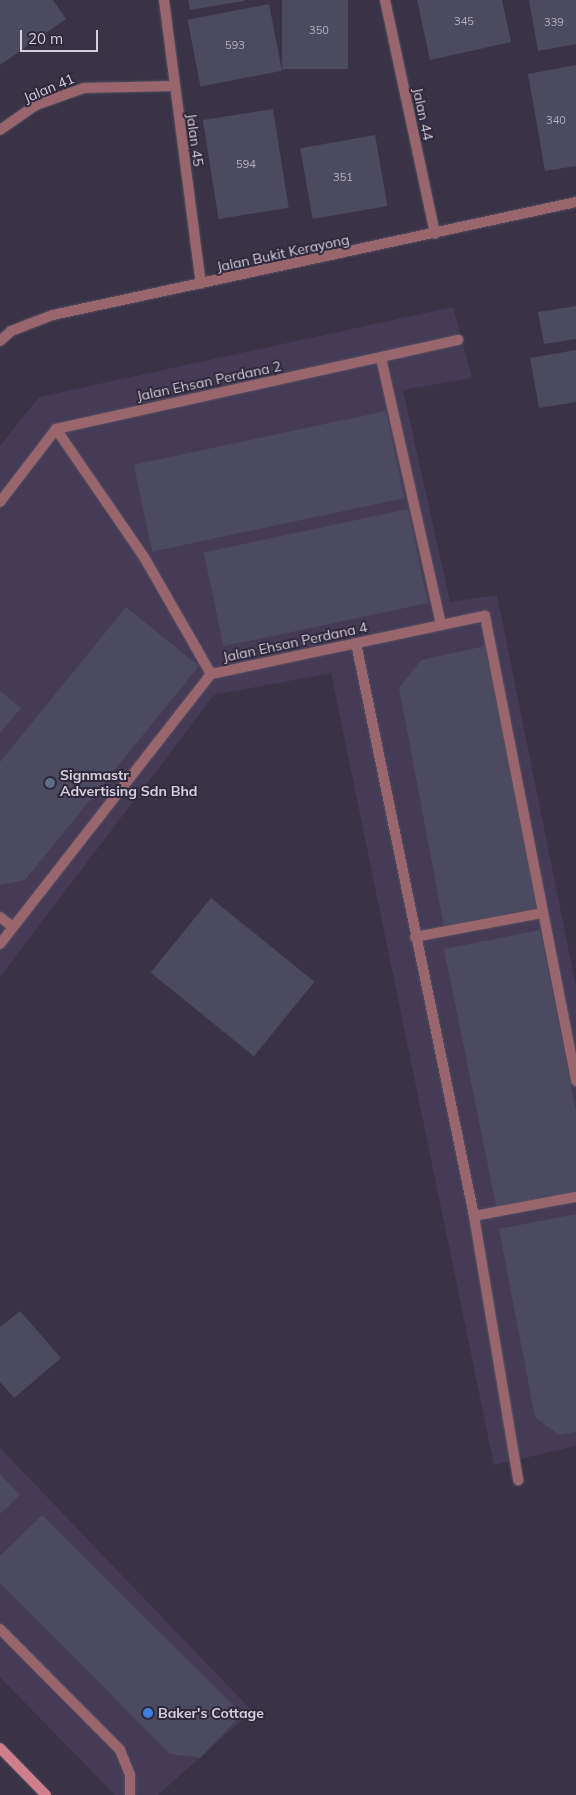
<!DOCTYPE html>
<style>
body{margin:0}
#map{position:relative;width:576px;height:1795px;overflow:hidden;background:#3a3347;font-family:Mulish,sans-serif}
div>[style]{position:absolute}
.built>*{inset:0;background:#453b56}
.building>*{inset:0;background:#4b4a61;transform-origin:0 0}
.roads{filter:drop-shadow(0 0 1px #564f62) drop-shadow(0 0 1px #564f62)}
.lane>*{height:10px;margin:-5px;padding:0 5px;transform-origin:5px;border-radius:5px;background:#99666e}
.street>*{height:10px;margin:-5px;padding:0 5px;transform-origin:5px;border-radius:5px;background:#99666e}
.secondary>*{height:10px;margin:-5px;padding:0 5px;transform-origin:5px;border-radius:5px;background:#cf7f8c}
.dots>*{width:14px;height:14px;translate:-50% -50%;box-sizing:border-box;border:2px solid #30293d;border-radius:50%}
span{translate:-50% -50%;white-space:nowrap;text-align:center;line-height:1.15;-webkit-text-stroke:4px #30293d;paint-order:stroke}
.number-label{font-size:11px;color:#b2aebd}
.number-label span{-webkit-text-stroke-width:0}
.street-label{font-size:14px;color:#d4cfdc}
.poi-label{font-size:14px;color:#d4cfdc;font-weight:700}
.left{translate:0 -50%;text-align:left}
.scale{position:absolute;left:20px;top:30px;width:78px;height:22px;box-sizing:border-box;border:2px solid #d4cfdc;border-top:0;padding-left:6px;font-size:15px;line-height:18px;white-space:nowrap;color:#d4cfdc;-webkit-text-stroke:4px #30293d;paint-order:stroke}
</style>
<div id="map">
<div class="built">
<i style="clip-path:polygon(453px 307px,472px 378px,403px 390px,450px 602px,497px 595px,576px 987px,576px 1446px,494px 1465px,331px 673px,214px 695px,0 977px,0 446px,39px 397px)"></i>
<i style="clip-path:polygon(0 1448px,252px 1711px,158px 1795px,115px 1795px,0 1677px)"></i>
</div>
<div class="building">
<i style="clip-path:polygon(0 0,53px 0,66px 19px,0 65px)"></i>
<i style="clip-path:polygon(188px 0,244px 0,244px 1px,190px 10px)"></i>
<i style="left:282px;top:0;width:66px;height:69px"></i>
<i style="clip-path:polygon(417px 0,502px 0,511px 42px,430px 60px)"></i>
<i style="clip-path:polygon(529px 0,576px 0,576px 44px,538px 51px)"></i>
<i style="left:269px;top:4px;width:68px;height:83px;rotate:79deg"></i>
<i style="clip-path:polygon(576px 65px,576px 166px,545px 171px,528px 74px)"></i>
<i style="left:273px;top:109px;width:100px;height:71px;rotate:81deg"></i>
<i style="left:375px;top:135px;width:72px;height:76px;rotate:80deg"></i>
<i style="clip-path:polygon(576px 306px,576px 339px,544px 344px,538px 312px)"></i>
<i style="clip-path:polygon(576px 350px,576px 402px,539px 408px,530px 358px)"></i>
<i style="left:386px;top:411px;width:89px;height:258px;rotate:78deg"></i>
<i style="left:408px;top:509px;width:96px;height:209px;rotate:78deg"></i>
<i style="clip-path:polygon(126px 607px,199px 666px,25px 880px,0 885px,0 762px)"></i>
<i style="clip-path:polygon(485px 646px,537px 908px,444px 926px,399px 688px,421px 660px)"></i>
<i style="clip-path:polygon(0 691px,21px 708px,0 733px)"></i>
<i style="left:211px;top:898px;width:133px;height:96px;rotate:39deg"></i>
<i style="clip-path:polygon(540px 930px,576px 1111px,576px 1195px,497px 1210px,444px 949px)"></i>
<i style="clip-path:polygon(576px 1214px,576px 1432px,559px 1435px,535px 1417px,499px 1229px)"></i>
<i style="clip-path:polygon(20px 1311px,61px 1358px,14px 1398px,0 1382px,0 1327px)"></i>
<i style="clip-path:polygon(0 1474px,20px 1495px,0 1514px)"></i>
<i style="clip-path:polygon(42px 1515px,242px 1714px,200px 1758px,170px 1754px,0 1583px,0 1556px)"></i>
</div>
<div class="roads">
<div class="lane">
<i style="left:381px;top:358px;width:273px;rotate:77.3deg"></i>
<i style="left:56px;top:429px;width:155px;rotate:55.5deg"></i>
<i style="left:144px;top:557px;width:135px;rotate:60.2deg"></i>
<i style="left:0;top:502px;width:92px;rotate:-52.5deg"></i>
<i style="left:56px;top:429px;width:412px;rotate:-12.5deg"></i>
<i style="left:356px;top:643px;width:585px;rotate:78.36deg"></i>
<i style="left:474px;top:1216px;width:268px;rotate:80.5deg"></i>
<i style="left:0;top:917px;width:16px;rotate:38deg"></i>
<i style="left:415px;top:937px;width:129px;rotate:-10.7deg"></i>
<i style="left:0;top:944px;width:343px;rotate:-52deg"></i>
<i style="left:211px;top:674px;width:280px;rotate:-12deg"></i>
<i style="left:485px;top:616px;width:474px;rotate:78.9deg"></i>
<i style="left:474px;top:1216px;width:104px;rotate:-10.6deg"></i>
<i style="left:0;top:1629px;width:170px;rotate:45.2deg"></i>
<i style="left:120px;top:1750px;width:27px;rotate:68deg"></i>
<i style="left:130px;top:1775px;width:20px;rotate:90deg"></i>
</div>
<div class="street">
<i style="left:164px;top:0;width:286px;rotate:82.6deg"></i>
<i style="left:385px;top:0;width:239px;rotate:77.9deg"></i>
<i style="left:0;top:130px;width:44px;rotate:-34.8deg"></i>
<i style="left:36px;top:105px;width:51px;rotate:-19.5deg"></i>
<i style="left:84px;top:88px;width:90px;rotate:-1.3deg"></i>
<i style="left:0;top:341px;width:15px;rotate:-42deg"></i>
<i style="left:11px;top:331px;width:45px;rotate:-20.9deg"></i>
<i style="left:53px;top:315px;width:535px;rotate:-12.19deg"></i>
</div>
<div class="secondary">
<i style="left:0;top:1748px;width:66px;rotate:45.6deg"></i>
</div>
</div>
<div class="dots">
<i style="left:50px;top:783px;background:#5c6f8a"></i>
<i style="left:148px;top:1713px;background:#3f7fe0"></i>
</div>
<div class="number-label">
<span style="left:464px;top:21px">345</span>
<span style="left:554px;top:22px">339</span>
<span style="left:319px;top:30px">350</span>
<span style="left:235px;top:45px">593</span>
<span style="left:556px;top:120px">340</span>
<span style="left:246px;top:164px">594</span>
<span style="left:343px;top:177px">351</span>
</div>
<div class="street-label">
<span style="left:49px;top:88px;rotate:-23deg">Jalan 41</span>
<span style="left:423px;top:114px;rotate:78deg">Jalan 44</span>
<span style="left:195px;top:140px;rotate:82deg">Jalan 45</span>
<span style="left:283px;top:253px;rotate:-12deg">Jalan Bukit Kerayong</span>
<span style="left:209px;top:381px;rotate:-12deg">Jalan Ehsan Perdana 2</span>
<span style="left:295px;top:642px;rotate:-12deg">Jalan Ehsan Perdana 4</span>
</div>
<div class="poi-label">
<span class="left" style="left:60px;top:783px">Signmastr<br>Advertising Sdn Bhd</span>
<span class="left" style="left:158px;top:1713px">Baker's Cottage</span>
</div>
<div class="scale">20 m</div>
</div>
